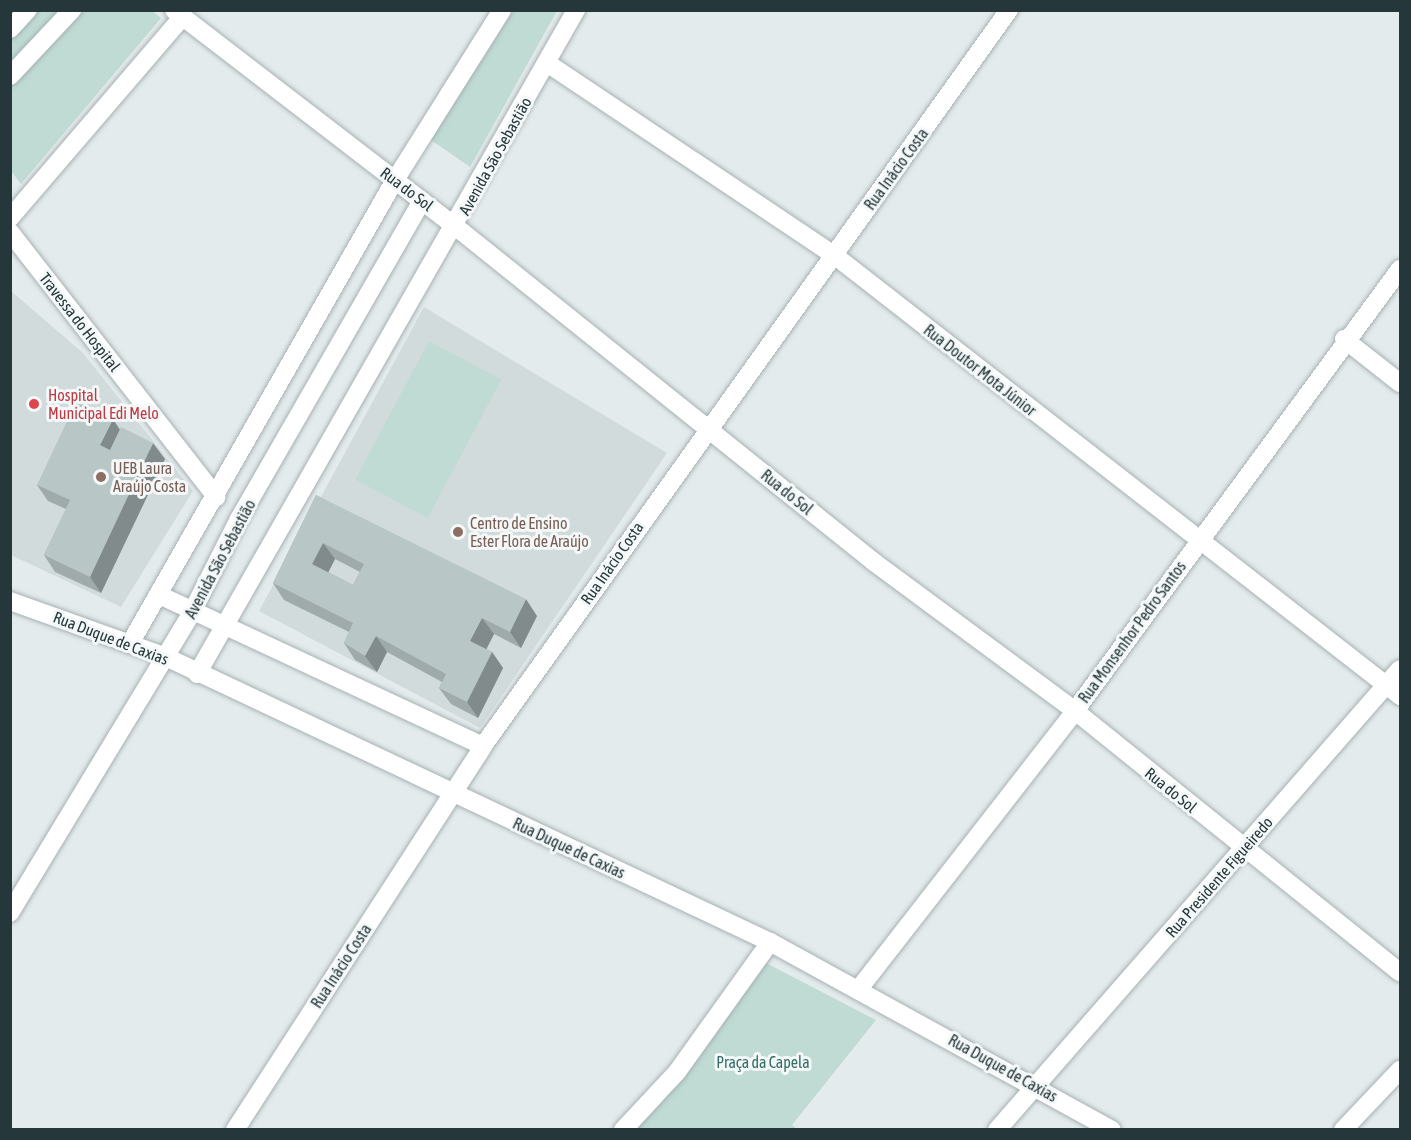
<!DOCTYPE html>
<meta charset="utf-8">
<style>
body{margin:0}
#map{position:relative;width:1411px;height:1140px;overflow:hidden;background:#e4ebec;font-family:"Asap Condensed",sans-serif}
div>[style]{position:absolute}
.built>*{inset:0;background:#d2dbdb}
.green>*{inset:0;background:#bfdbd4;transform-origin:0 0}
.roads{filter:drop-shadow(0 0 2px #a7b1b3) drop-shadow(0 0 2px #a7b1b3)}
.street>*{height:18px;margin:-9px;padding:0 9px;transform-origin:9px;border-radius:9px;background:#fff}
.wall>*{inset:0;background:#9faaaa}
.shaded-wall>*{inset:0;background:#828b8b}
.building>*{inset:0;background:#b9c6c6}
.dots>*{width:16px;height:16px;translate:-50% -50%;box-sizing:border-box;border:3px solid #f4f8f8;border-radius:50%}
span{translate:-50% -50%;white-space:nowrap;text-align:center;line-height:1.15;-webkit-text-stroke:6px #f4f8f8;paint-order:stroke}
.street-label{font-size:16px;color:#25373b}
.health-label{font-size:16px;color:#be3a42}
.left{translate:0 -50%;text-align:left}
.education-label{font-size:16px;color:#785e54}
.park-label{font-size:16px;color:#336e67}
.frame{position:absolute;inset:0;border:12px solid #25373b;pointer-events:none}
</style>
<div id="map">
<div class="built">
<i style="clip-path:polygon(11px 291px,83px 353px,193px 491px,121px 607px,11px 555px)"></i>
<i style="clip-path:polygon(424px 307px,667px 453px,480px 728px,259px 611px)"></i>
</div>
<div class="green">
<i style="clip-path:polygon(151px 10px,161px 18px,21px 184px,11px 171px,11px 11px)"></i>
<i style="clip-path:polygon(513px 11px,557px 11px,470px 167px,431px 140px)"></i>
<i style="left:429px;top:341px;width:82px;height:157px;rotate:28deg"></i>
<i style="clip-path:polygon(764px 962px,876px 1020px,792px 1125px,797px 1129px,629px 1130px)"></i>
</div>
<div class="roads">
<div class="street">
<i style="left:174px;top:10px;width:356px;rotate:37.6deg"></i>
<i style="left:456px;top:227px;width:536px;rotate:38.71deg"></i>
<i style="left:874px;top:562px;width:250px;rotate:36.5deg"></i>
<i style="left:1075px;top:711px;width:417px;rotate:38.8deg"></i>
<i style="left:10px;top:29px;width:26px;rotate:-47deg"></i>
<i style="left:547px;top:63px;width:345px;rotate:33.8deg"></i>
<i style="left:834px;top:255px;width:718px;rotate:37.92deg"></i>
<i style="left:10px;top:76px;width:91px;rotate:-46.8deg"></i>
<i style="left:10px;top:218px;width:265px;rotate:-49.4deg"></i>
<i style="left:10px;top:232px;width:336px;rotate:52.1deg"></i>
<i style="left:1344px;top:339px;width:71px;rotate:38.2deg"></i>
<i style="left:159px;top:595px;width:357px;rotate:25deg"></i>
<i style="left:10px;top:601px;width:166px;rotate:19.7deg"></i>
<i style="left:166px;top:657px;width:668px;rotate:25.26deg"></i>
<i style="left:770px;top:942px;width:390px;rotate:28.8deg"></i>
<i style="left:131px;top:642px;width:532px;rotate:-60.26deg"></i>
<i style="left:395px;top:180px;width:201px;rotate:-57.8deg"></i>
<i style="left:197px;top:674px;width:765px;rotate:-60.28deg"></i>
<i style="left:10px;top:913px;width:352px;rotate:-58.8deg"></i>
<i style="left:192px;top:612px;width:104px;rotate:-63.2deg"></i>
<i style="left:239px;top:519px;width:367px;rotate:-60.1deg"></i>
<i style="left:858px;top:990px;width:353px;rotate:-52.1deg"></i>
<i style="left:1075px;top:711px;width:549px;rotate:-53.67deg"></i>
<i style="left:235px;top:1130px;width:457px;rotate:-57.1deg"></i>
<i style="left:483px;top:746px;width:905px;rotate:-54.45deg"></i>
<i style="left:623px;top:1130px;width:79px;rotate:-47deg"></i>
<i style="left:677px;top:1072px;width:160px;rotate:-54.4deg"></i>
<i style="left:997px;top:1130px;width:612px;rotate:-48.84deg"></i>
<i style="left:1343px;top:1130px;width:83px;rotate:-46.5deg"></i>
</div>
</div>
<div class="wall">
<i style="clip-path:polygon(120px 430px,165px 459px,101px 593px,55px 572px,44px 555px,66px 509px,48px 501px,37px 485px)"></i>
<i style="clip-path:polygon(evenodd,316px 495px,537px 616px,521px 648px,494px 634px,486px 649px,492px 652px,503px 668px,478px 718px,451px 704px,439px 688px,442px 682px,387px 652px,377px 672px,355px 660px,344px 643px,349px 632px,284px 600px,273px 583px,316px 495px,335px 559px,360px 572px,353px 585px,328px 572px,335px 559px)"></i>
</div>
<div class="shaded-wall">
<i style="clip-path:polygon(113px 419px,124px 436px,112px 462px,100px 445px)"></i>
<i style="clip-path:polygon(153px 443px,165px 459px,101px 593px,90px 577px)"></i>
<i style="clip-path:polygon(323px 543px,335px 559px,324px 581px,312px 564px)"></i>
<i style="clip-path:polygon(526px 599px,537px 616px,521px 648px,510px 632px)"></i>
<i style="clip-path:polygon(482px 618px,494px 634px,482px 658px,470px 641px)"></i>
<i style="clip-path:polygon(376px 636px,387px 652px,377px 672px,365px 656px)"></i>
<i style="clip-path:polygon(492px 652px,503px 668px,478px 718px,467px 702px)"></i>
</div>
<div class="building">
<i style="clip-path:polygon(76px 402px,113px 419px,100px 445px,110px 450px,121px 427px,153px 443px,90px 577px,44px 555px,70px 500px,37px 485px)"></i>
<i style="clip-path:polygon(evenodd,316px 495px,526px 599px,510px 632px,482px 618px,470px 641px,492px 652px,467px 702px,439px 688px,446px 674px,376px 636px,365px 656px,344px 643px,353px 623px,273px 583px,316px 495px,323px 543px,364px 564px,353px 585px,312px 564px,323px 543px)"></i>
</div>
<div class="dots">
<i style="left:34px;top:404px;background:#e0444e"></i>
<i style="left:101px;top:477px;background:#8d6e63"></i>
<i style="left:458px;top:532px;background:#8d6e63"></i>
</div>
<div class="street-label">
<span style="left:495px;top:156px;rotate:-61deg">Avenida São Sebastião</span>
<span style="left:896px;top:169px;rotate:-54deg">Rua Inácio Costa</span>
<span style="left:407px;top:189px;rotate:37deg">Rua do Sol</span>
<span style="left:80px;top:322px;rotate:52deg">Travessa do Hospital</span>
<span style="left:980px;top:370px;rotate:38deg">Rua Doutor Mota Júnior</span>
<span style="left:787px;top:492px;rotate:39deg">Rua do Sol</span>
<span style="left:220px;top:559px;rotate:-62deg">Avenida São Sebastião</span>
<span style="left:612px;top:563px;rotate:-55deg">Rua Inácio Costa</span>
<span style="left:1132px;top:632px;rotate:-54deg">Rua Monsenhor Pedro Santos</span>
<span style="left:111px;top:638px;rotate:21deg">Rua Duque de Caxias</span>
<span style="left:1171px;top:790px;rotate:39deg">Rua do Sol</span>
<span style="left:569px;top:848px;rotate:25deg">Rua Duque de Caxias</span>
<span style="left:1219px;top:877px;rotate:-49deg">Rua Presidente Figueiredo</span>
<span style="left:341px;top:966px;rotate:-57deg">Rua Inácio Costa</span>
<span style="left:1003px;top:1068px;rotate:29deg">Rua Duque de Caxias</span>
</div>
<div class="health-label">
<span class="left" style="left:48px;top:404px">Hospital<br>Municipal Edi Melo</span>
</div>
<div class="education-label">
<span class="left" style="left:113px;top:477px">UEB Laura<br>Araújo Costa</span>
<span class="left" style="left:470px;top:532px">Centro de Ensino<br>Ester Flora de Araújo</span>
</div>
<div class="park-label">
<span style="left:763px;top:1062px">Praça da Capela</span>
</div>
<div class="frame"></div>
</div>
